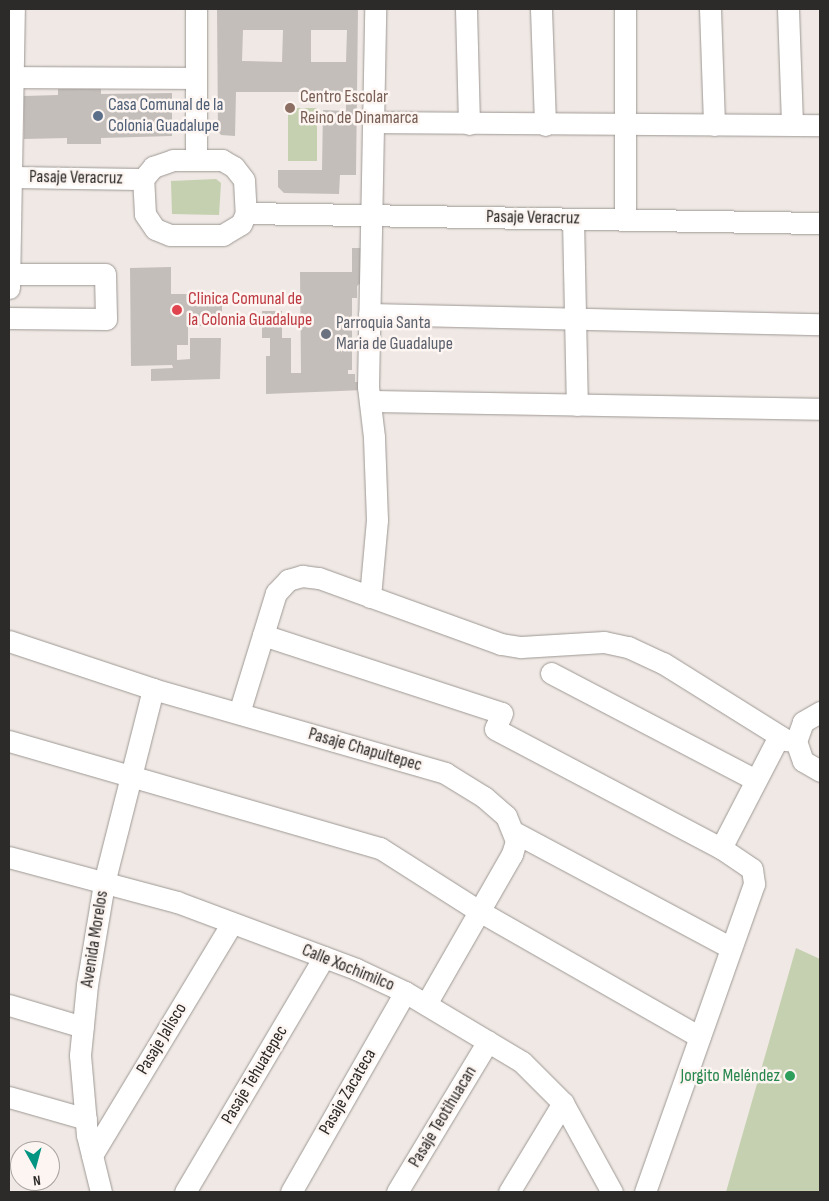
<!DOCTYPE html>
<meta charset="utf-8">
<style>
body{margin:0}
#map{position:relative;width:829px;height:1201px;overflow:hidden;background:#efe8e4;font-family:"Sofia Sans Condensed",sans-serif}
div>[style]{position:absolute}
.green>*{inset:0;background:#c4d0af;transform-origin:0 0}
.building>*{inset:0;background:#c4beba}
.roads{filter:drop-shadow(0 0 1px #9e9894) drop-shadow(0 0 1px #9e9894)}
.street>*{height:21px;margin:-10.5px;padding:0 10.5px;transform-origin:10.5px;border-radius:10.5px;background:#fff}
.dots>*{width:14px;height:14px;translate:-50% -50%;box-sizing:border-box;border:2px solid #fcf5f1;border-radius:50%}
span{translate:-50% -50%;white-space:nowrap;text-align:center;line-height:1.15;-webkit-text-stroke:5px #fcf5f1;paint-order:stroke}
.education-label{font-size:18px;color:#785e54}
.left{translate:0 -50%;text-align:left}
.service-label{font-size:18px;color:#4e5e75}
.street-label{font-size:18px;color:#2d2b29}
.health-label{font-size:18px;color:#be3a42}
.worship-label{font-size:18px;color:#5b616d}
.leisure-label{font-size:18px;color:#27864d}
.right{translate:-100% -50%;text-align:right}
.frame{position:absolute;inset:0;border:10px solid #2d2b29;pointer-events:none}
.north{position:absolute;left:10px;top:1141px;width:50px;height:50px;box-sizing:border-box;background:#fcf5f1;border:1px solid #a9a4a1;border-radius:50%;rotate:173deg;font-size:14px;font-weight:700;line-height:20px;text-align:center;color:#2d2b29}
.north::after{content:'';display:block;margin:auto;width:18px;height:22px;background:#039482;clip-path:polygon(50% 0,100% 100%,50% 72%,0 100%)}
</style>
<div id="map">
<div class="green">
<i style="left:288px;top:108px;width:29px;height:53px"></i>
<i style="clip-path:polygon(216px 179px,221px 183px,219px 215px,172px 214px,171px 181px)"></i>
<i style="clip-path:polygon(796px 948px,820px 959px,820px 1192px,726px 1192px)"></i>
</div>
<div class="building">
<i style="clip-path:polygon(evenodd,217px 9px,358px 9px,356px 175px,340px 175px,339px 194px,284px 193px,278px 187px,278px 170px,322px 170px,323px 110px,346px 111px,346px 92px,236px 92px,235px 136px,221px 135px,218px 131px,217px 9px,243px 30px,283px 30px,282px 62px,242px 61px,243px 30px,217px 9px,311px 30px,347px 30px,346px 62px,311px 62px,311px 30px)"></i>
<i style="clip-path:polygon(101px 88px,101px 94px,172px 93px,172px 136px,101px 138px,101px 144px,67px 144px,67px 138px,24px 139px,24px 96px,58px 95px,58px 89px)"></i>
<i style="clip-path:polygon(352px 248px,367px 248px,364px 280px,357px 286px,357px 298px,352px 298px,352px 370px,348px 370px,348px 374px,355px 374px,355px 382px,364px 382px,364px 390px,266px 394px,266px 356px,270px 356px,270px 338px,262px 338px,262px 311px,282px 311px,282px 338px,291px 338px,291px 373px,301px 373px,300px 272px,352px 272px)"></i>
<i style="clip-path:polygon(171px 267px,171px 294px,222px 294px,222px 326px,188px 326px,188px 345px,177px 345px,177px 360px,190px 359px,190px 338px,221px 338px,220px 379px,151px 381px,151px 369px,173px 368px,172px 365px,131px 366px,130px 268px)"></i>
</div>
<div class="roads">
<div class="street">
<i style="left:196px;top:9px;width:150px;rotate:90deg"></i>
<i style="left:466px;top:9px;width:115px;rotate:88.5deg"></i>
<i style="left:541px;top:9px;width:116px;rotate:88deg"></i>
<i style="left:625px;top:9px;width:211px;rotate:90deg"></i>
<i style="left:710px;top:9px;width:116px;rotate:88deg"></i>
<i style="left:788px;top:9px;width:115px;rotate:88deg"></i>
<i style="left:9px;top:77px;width:187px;rotate:0.3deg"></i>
<i style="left:373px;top:122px;width:447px;rotate:0.4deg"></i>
<i style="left:173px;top:160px;width:49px"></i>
<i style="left:222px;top:160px;width:14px;rotate:30deg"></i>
<i style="left:234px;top:167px;width:16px;rotate:52deg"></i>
<i style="left:244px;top:180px;width:33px;rotate:87deg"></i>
<i style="left:246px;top:213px;width:12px;rotate:114deg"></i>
<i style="left:241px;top:224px;width:21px;rotate:149deg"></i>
<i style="left:223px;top:235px;width:53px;rotate:180deg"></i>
<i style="left:170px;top:235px;width:16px;rotate:-158deg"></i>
<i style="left:155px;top:229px;width:18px;rotate:-124deg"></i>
<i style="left:145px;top:214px;width:35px;rotate:-93deg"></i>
<i style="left:143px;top:179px;width:16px;rotate:-50deg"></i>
<i style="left:153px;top:167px;width:21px;rotate:-19deg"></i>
<i style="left:9px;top:177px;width:134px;rotate:0.9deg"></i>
<i style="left:246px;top:213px;width:574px;rotate:1deg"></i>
<i style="left:573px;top:219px;width:186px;rotate:88.8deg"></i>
<i style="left:9px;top:274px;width:96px"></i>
<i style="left:105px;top:274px;width:45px;rotate:88.7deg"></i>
<i style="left:106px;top:319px;width:97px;rotate:-179.4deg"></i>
<i style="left:9px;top:288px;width:279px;rotate:-89deg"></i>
<i style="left:369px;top:314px;width:451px;rotate:1.3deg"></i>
<i style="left:370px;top:401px;width:450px;rotate:1deg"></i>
<i style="left:370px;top:597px;width:77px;rotate:-84.8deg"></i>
<i style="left:377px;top:520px;width:83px;rotate:-92.1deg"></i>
<i style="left:374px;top:437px;width:50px;rotate:-96.8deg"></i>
<i style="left:368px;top:387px;width:378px;rotate:-88.9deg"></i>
<i style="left:263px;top:635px;width:251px;rotate:18.1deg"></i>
<i style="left:502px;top:713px;width:17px;rotate:114deg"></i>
<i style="left:495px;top:729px;width:255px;rotate:27.8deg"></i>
<i style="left:721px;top:848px;width:37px;rotate:34deg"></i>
<i style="left:752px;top:869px;width:15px;rotate:82deg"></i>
<i style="left:754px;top:884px;width:327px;rotate:109.5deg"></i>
<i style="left:9px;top:641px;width:152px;rotate:18.4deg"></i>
<i style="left:153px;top:689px;width:304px;rotate:16deg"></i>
<i style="left:445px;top:773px;width:46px;rotate:31.6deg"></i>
<i style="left:484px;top:797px;width:29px;rotate:41deg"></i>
<i style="left:506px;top:816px;width:27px;rotate:68deg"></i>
<i style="left:516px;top:841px;width:14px;rotate:107deg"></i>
<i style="left:512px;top:854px;width:173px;rotate:119.8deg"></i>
<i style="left:551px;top:673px;width:231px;rotate:27.6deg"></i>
<i style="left:820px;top:712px;width:20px;rotate:150deg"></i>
<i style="left:803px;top:722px;width:20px;rotate:110deg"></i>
<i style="left:796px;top:741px;width:21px;rotate:71deg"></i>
<i style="left:803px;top:761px;width:20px;rotate:30deg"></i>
<i style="left:239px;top:713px;width:126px;rotate:-72.9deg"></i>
<i style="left:276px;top:593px;width:18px;rotate:-47deg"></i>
<i style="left:288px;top:580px;width:15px;rotate:-16deg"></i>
<i style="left:302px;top:576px;width:17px;rotate:7deg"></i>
<i style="left:319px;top:578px;width:194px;rotate:19.9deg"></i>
<i style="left:501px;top:644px;width:20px;rotate:9deg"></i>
<i style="left:521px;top:647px;width:83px;rotate:-3.4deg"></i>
<i style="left:604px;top:642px;width:25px;rotate:12deg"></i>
<i style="left:628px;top:647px;width:38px;rotate:25deg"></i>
<i style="left:663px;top:663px;width:145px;rotate:32deg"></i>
<i style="left:786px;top:740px;width:10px;rotate:6deg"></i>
<i style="left:9px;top:741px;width:386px;rotate:16.1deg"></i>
<i style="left:380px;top:848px;width:117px;rotate:32.5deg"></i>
<i style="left:479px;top:911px;width:254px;rotate:29.7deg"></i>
<i style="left:514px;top:832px;width:246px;rotate:28.1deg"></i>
<i style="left:721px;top:848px;width:126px;rotate:-62.6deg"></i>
<i style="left:9px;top:857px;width:174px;rotate:15deg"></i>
<i style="left:177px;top:902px;width:191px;rotate:20.5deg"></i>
<i style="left:356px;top:969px;width:54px;rotate:25.1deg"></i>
<i style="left:405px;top:992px;width:136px;rotate:30.9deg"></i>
<i style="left:522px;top:1062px;width:58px;rotate:45deg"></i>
<i style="left:563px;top:1103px;width:102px;rotate:61.2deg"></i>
<i style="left:9px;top:1005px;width:77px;rotate:16.6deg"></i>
<i style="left:9px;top:1097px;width:80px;rotate:15.9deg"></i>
<i style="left:92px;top:1155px;width:271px;rotate:-58.9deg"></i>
<i style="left:101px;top:1192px;width:59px;rotate:-103.8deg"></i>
<i style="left:87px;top:1135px;width:80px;rotate:-95deg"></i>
<i style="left:80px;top:1055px;width:70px;rotate:-84.3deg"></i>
<i style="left:87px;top:985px;width:103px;rotate:-80.5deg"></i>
<i style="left:104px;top:883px;width:200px;rotate:-75.8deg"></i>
<i style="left:185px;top:1192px;width:273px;rotate:-59.4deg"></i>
<i style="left:291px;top:1192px;width:230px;rotate:-60.3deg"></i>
<i style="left:397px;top:1192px;width:176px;rotate:-58.9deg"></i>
<i style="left:509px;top:1192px;width:104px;rotate:-58.8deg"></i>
</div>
</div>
<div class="dots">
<i style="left:290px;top:108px;background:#8d6e63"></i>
<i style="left:98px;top:116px;background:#5c6f8a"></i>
<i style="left:177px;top:310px;background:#e0444e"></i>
<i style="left:326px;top:334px;background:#6b7280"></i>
<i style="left:790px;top:1076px;background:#2e9e5b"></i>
</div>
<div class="education-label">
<span class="left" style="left:300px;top:108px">Centro Escolar<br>Reino de Dinamarca</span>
</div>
<div class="service-label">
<span class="left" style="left:108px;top:116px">Casa Comunal de la<br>Colonia Guadalupe</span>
</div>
<div class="street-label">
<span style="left:76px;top:178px;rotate:1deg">Pasaje Veracruz</span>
<span style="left:533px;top:218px;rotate:1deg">Pasaje Veracruz</span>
<span style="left:365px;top:750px;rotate:16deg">Pasaje Chapultepec</span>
<span style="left:95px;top:939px;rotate:-81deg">Avenida Morelos</span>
<span style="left:348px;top:968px;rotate:22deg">Calle Xochimilco</span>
<span style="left:162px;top:1039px;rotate:-59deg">Pasaje Jalisco</span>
<span style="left:255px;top:1075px;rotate:-59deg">Pasaje Tehuatepec</span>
<span style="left:348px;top:1092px;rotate:-60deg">Pasaje Zacateca</span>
<span style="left:443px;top:1117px;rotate:-59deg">Pasaje Teotihuacan</span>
</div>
<div class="health-label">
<span class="left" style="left:188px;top:310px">Clinica Comunal de<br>la Colonia Guadalupe</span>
</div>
<div class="worship-label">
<span class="left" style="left:336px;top:334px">Parroquia Santa<br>Maria de Guadalupe</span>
</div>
<div class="leisure-label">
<span class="right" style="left:780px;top:1076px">Jorgito Meléndez</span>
</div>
<div class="frame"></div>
<div class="north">N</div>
</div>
